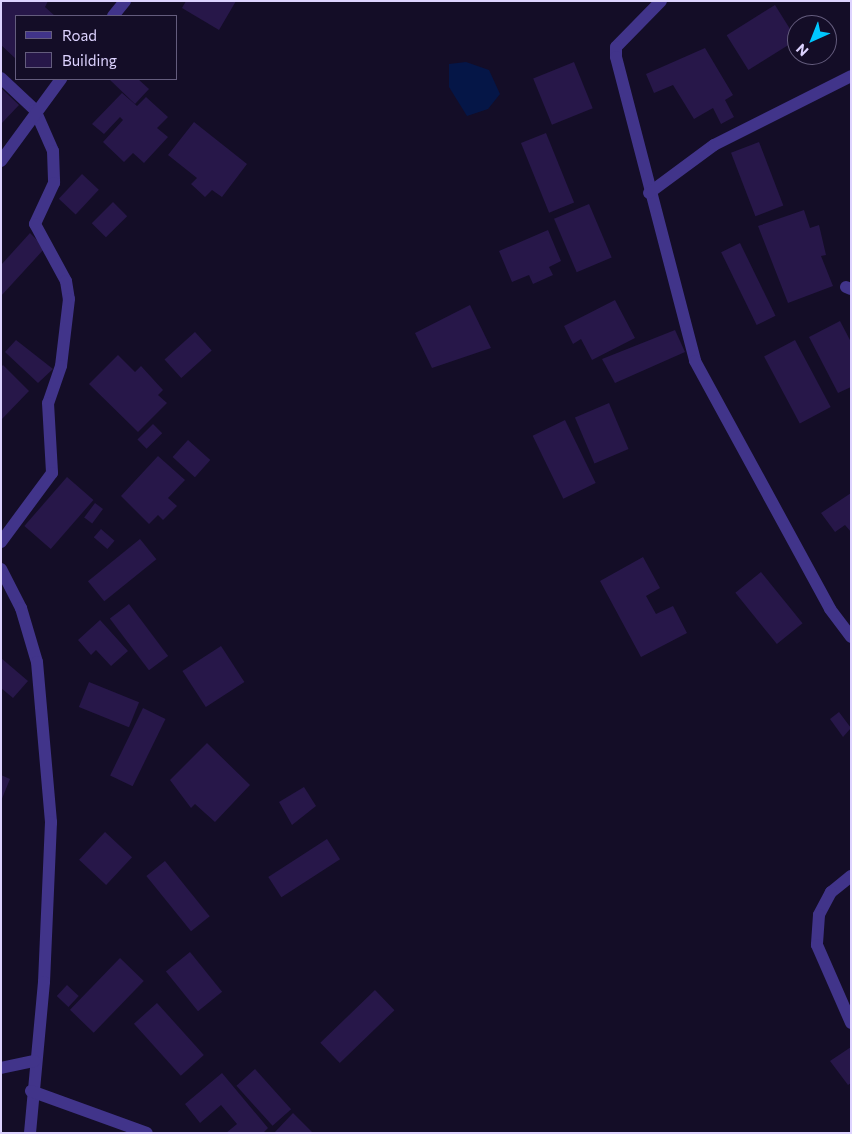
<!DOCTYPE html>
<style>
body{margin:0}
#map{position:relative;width:852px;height:1134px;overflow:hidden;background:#140d27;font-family:Commissioner,sans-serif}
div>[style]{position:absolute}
.water>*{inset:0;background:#051647}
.building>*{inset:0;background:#271749;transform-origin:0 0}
.minor>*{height:12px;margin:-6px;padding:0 6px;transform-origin:6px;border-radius:6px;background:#41348a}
span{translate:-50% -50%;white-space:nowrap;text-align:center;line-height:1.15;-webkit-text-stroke:5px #140d27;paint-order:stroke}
.frame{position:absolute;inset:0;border:2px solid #ddd3ff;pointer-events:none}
.legend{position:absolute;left:15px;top:15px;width:162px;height:65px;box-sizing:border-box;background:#140d27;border:1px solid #645c7d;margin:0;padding:6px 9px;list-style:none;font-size:15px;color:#ddd3ff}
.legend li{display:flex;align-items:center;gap:10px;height:25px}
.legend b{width:25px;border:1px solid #645c7d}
.north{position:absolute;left:787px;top:15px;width:50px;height:50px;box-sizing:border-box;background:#140d27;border:1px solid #645c7d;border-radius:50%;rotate:224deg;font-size:14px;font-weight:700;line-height:20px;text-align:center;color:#ddd3ff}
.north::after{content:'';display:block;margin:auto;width:18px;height:22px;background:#00c7fe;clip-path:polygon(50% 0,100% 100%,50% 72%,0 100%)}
</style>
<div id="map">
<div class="water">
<i style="clip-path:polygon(466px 62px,489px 70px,500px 94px,488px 109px,467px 116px,449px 87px,449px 64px)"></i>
</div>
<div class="building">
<i style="clip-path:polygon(48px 1px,45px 7px,55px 16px,16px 16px,16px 59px,1px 45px,1px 2px)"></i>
<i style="clip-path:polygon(186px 1px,236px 1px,219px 30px,182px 8px)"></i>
<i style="left:775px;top:5px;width:41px;height:57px;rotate:58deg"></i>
<i style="clip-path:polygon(705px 48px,733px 95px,725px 100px,734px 117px,721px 124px,713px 108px,694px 119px,673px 85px,654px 93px,646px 74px)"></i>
<i style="left:574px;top:62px;width:50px;height:44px;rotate:68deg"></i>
<i style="clip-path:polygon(109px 79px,138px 79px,149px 89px,135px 104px)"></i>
<i style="clip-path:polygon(1px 88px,19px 105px,1px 124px)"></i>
<i style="clip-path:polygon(122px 93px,137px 106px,146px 97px,168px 117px,157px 128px,168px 137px,144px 163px,133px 153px,124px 162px,103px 142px,123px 120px,120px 117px,104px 134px,92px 124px)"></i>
<i style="clip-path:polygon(194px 122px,247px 164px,222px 197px,212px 190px,205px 197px,191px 184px,197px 178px,168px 155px)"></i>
<i style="left:546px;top:133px;width:75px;height:27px;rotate:68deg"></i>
<i style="left:759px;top:142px;width:68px;height:30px;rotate:69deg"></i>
<i style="left:82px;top:174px;width:23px;height:34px;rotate:43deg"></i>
<i style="left:113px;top:202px;width:20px;height:30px;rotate:45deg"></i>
<i style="left:589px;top:204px;width:58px;height:38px;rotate:67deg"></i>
<i style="clip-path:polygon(804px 210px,810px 228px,819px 225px,826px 255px,821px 256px,833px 286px,788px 303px,758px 226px)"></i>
<i style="clip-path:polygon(548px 230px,561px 261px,549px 267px,553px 275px,533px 284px,529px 275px,512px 282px,499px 251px)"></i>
<i style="clip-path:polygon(30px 233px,45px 248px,1px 296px,1px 265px)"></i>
<i style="left:740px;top:243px;width:81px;height:21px;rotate:64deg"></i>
<i style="clip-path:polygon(615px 300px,635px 338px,592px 360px,581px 339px,573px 344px,564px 326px)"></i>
<i style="clip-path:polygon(470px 305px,491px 348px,432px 368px,415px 333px)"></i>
<i style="clip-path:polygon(840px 321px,851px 342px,851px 387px,838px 393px,809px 337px)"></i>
<i style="clip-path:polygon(675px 330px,685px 352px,615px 383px,602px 359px)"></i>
<i style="left:195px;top:332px;width:25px;height:41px;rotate:48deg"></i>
<i style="clip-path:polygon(16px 340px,53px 369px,38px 383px,5px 352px)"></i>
<i style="left:795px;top:340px;width:76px;height:35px;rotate:62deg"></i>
<i style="clip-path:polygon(118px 355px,135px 372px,141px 366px,163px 390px,158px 395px,167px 403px,138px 432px,89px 384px)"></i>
<i style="clip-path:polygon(3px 365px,29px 391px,1px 420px,1px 367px)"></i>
<i style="left:609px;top:403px;width:50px;height:37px;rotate:67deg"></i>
<i style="left:565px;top:420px;width:70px;height:36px;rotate:64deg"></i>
<i style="left:153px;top:424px;width:13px;height:22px;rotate:45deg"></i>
<i style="left:188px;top:440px;width:30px;height:23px;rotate:42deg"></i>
<i style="clip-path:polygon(158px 456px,185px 480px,168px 498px,177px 506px,163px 520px,158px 515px,149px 524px,121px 496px)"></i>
<i style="left:67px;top:477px;width:35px;height:65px;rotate:41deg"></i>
<i style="clip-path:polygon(851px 493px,851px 532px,845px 525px,835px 532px,821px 513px)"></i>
<i style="left:95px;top:503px;width:10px;height:18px;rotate:37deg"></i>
<i style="left:101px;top:529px;width:18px;height:11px;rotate:41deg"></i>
<i style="left:140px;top:539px;width:26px;height:67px;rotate:51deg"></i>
<i style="clip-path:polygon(643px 557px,660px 588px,646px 596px,656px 614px,673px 606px,687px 633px,641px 657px,600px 581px)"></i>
<i style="left:761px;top:572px;width:66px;height:33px;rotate:51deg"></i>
<i style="left:129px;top:604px;width:65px;height:24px;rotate:53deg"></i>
<i style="clip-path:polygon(100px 620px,128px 651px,111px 666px,96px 650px,91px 655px,78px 640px)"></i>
<i style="left:221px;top:646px;width:43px;height:46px;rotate:57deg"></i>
<i style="clip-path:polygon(1px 658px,28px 681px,13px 698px,1px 688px)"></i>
<i style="left:89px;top:682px;width:54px;height:27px;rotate:22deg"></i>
<i style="left:143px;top:708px;width:25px;height:75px;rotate:26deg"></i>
<i style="clip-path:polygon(839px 712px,851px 728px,843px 737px,830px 719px)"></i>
<i style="clip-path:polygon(207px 743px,250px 785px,215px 822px,195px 804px,191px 808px,170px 780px)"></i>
<i style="clip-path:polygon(1px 775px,10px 779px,1px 801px)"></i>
<i style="clip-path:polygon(304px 787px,316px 806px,292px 825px,279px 802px)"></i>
<i style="left:105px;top:832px;width:37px;height:38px;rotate:43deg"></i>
<i style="left:327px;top:839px;width:24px;height:70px;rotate:57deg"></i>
<i style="left:165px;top:861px;width:71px;height:24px;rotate:51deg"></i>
<i style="left:190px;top:952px;width:51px;height:31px;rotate:51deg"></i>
<i style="left:120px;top:958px;width:33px;height:72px;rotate:44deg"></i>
<i style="left:67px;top:985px;width:16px;height:15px;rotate:43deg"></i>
<i style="left:375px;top:990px;width:28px;height:76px;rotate:46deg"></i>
<i style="left:157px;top:1003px;width:70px;height:31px;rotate:48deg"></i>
<i style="clip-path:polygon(851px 1047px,851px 1083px,848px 1085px,830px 1061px)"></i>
<i style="left:255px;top:1069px;width:54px;height:25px;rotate:48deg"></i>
<i style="clip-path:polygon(222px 1073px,268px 1128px,263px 1133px,226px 1133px,237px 1124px,221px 1105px,200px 1123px,185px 1104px)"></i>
<i style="clip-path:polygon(293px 1113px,313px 1133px,275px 1132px)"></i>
</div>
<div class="minor">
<i style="left:661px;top:1px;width:64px;rotate:134.4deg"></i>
<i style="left:616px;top:47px;width:10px;rotate:90deg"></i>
<i style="left:616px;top:57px;width:314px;rotate:75.4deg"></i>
<i style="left:695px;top:361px;width:282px;rotate:61.4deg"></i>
<i style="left:830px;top:609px;width:35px;rotate:53deg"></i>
<i style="left:113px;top:16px;width:19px;rotate:-51deg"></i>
<i style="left:1px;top:78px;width:47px;rotate:43.3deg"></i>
<i style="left:35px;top:110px;width:45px;rotate:66.3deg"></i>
<i style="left:53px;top:151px;width:32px;rotate:88deg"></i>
<i style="left:54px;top:183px;width:45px;rotate:114.9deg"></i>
<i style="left:35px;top:224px;width:65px;rotate:61.5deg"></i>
<i style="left:66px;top:281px;width:18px;rotate:81deg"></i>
<i style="left:69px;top:299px;width:67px;rotate:96.8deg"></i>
<i style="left:61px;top:366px;width:39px;rotate:109deg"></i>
<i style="left:48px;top:403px;width:70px;rotate:86.7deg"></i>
<i style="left:52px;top:473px;width:86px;rotate:126.5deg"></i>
<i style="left:1px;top:161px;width:102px;rotate:-53.8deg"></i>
<i style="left:649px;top:193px;width:81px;rotate:-36.4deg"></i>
<i style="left:714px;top:145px;width:153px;rotate:-26.7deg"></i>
<i style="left:846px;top:287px;width:5px;rotate:22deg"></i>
<i style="left:1px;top:569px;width:44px;rotate:62.9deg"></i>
<i style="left:21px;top:608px;width:56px;rotate:73.5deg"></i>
<i style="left:37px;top:662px;width:161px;rotate:85deg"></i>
<i style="left:51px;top:822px;width:160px;rotate:92.5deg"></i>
<i style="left:44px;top:982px;width:152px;rotate:95.3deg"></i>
<i style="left:851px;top:876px;width:26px;rotate:141deg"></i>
<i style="left:831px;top:892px;width:26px;rotate:118deg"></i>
<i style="left:819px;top:915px;width:30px;rotate:94deg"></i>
<i style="left:817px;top:945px;width:85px;rotate:66.4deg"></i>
<i style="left:1px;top:1068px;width:34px;rotate:-12deg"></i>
<i style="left:31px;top:1091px;width:123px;rotate:19.9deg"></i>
</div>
<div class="frame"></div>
<ul class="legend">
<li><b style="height:6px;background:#41348a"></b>Road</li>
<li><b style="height:14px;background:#271749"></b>Building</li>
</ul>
<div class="north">N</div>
</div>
